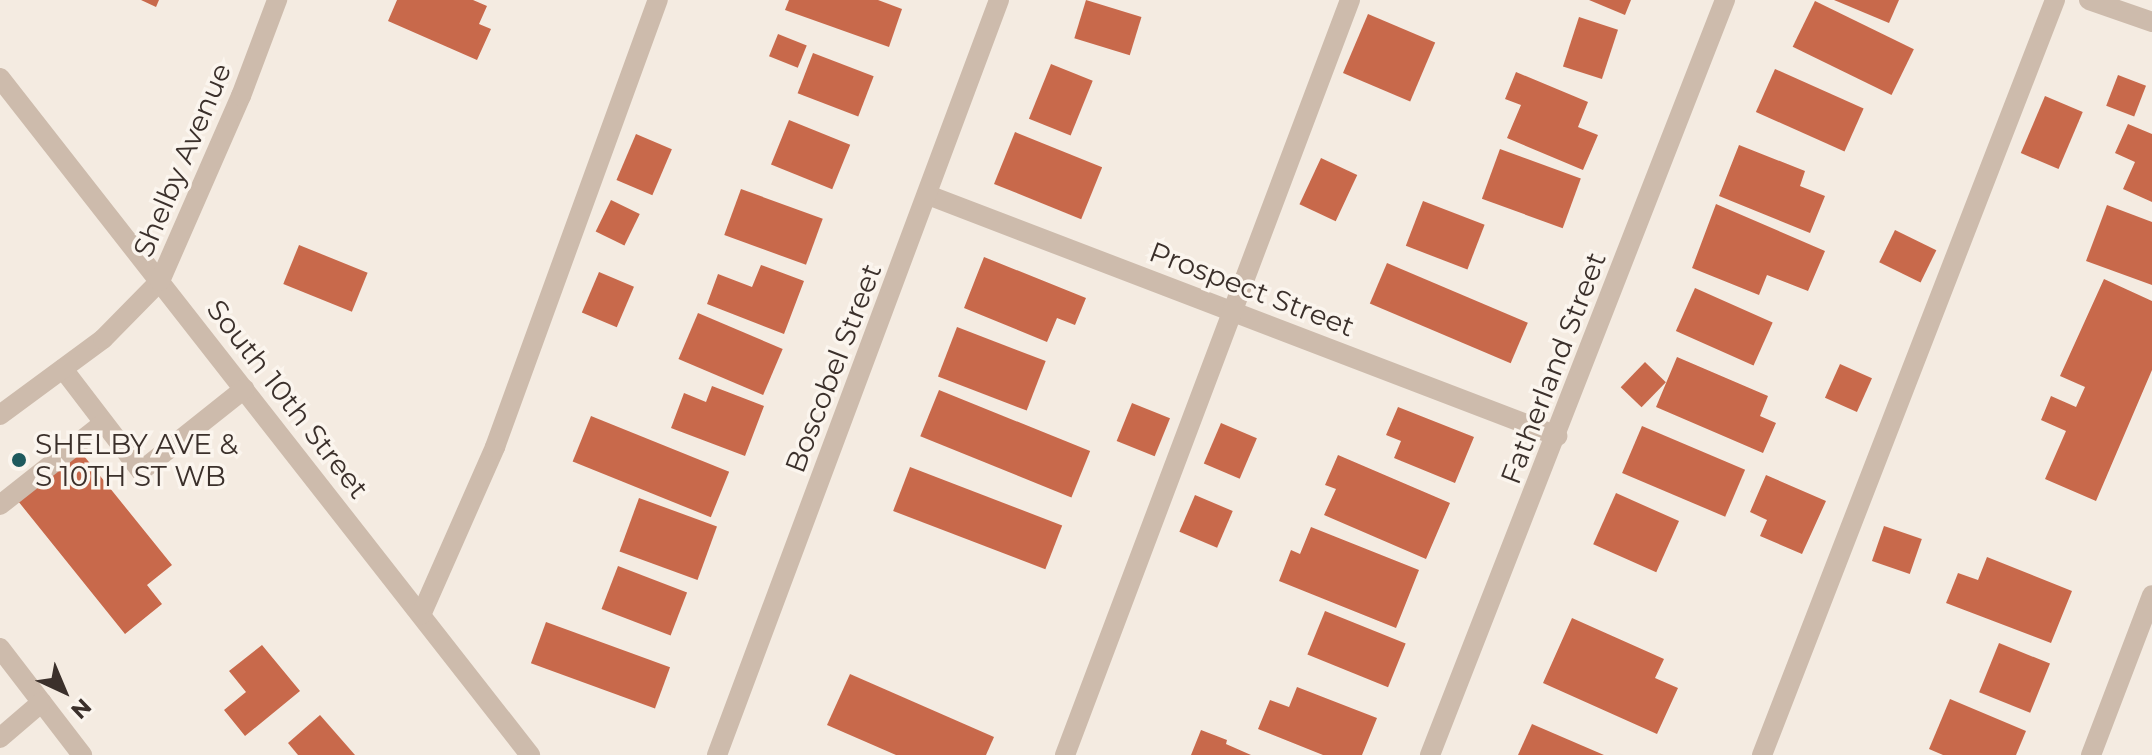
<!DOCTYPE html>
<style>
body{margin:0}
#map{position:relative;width:2152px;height:755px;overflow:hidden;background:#f4ebe1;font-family:Montserrat,sans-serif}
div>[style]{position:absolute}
.building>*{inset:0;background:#c8694b;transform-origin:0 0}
.minor>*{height:20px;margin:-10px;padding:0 10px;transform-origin:10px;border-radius:10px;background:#cdbbac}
.dots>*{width:22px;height:22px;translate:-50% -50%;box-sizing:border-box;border:4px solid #fbf5ee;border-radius:50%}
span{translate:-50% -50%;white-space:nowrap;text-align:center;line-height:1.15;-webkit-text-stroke:7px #fbf5ee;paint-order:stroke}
.street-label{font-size:28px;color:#3b302b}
.poi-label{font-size:28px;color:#3b302b}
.left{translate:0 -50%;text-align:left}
.north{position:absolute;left:24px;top:651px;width:80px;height:80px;-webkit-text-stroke:6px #fbf5ee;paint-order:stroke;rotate:136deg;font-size:22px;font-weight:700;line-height:32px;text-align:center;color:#3b302b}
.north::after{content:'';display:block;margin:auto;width:28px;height:36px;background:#3b302b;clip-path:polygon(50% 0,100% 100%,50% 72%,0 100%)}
</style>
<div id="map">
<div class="building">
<i style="clip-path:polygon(141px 0,159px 0,156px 7px)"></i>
<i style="clip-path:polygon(397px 0,473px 0,487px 6px,479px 24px,491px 29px,477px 60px,388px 21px)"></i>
<i style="clip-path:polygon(789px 0,878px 0,902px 9px,889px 47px,785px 10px)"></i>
<i style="left:1086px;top:0;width:58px;height:40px;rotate:17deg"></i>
<i style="clip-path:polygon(1589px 0,1631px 0,1625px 15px)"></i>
<i style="clip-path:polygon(1834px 0,1899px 0,1889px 23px)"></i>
<i style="left:1815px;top:1px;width:110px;height:51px;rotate:26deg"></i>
<i style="left:1368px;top:14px;width:73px;height:64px;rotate:23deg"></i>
<i style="left:1579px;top:17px;width:41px;height:52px;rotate:18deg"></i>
<i style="left:778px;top:34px;width:31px;height:24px;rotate:22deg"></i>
<i style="left:813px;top:53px;width:65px;height:43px;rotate:21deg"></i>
<i style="left:1051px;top:64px;width:45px;height:59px;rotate:22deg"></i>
<i style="left:1775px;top:69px;width:97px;height:47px;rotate:24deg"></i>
<i style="clip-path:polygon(1516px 72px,1588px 102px,1578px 127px,1598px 135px,1583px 170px,1507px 138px,1521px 105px,1505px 99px)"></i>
<i style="left:2118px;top:75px;width:30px;height:33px;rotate:21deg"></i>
<i style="left:2045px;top:96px;width:41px;height:62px;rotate:23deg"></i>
<i style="left:789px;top:120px;width:66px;height:48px;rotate:22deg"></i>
<i style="clip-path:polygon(2128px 124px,2152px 134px,2152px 202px,2123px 189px,2135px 162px,2115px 153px)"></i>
<i style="left:1015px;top:132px;width:94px;height:56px;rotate:22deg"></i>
<i style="left:636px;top:134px;width:39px;height:50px;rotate:23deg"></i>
<i style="clip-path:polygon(1739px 145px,1805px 171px,1800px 186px,1825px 196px,1810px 233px,1719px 196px)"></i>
<i style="left:1500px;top:149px;width:86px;height:53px;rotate:20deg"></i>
<i style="left:1321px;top:158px;width:40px;height:51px;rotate:25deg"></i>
<i style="left:741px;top:189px;width:87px;height:49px;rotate:20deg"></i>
<i style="left:611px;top:200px;width:32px;height:35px;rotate:26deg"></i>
<i style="left:1423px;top:201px;width:66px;height:48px;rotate:21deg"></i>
<i style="clip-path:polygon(1716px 204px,1825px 251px,1808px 291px,1767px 275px,1759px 295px,1692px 268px)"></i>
<i style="clip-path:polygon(2107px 205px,2152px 222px,2152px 285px,2086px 261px)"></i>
<i style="left:1895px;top:230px;width:46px;height:36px;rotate:26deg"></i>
<i style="left:299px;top:245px;width:74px;height:42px;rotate:22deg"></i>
<i style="clip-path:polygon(984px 257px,1086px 298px,1075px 325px,1057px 318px,1047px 342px,964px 308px)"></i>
<i style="left:1387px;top:263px;width:153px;height:44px;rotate:23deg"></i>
<i style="clip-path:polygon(761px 265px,804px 281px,784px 334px,707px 304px,718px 274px,752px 287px)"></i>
<i style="left:599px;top:272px;width:38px;height:44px;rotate:23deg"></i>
<i style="clip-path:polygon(2104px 279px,2152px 301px,2152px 370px,2096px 501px,2045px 479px,2066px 431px,2041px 420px,2051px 396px,2076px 407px,2085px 387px,2060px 376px)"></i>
<i style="left:1695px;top:288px;width:85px;height:47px;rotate:24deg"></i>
<i style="left:698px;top:313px;width:92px;height:50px;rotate:23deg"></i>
<i style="left:957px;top:327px;width:95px;height:53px;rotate:21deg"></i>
<i style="clip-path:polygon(1677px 357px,1768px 396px,1760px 416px,1776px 423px,1763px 453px,1656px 407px)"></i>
<i style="left:1645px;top:362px;width:29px;height:35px;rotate:44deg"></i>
<i style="left:1840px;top:364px;width:35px;height:37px;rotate:24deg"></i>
<i style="clip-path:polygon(712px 386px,764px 406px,745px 456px,671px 428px,684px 393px,706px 402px)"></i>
<i style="left:939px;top:390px;width:163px;height:50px;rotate:22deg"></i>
<i style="left:1132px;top:403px;width:41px;height:41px;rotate:22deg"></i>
<i style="clip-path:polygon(1398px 407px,1474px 437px,1455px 483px,1394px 458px,1401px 441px,1386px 435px)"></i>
<i style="left:591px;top:416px;width:149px;height:49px;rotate:22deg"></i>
<i style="left:1221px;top:423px;width:39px;height:44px;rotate:23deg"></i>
<i style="left:1642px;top:426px;width:112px;height:51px;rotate:23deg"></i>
<i style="clip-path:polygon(80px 451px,172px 565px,147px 585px,162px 604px,125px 634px,18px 501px)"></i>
<i style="clip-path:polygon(1338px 455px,1450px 503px,1426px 559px,1324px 515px,1336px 489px,1325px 485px)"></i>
<i style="left:910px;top:467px;width:163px;height:47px;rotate:21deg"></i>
<i style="clip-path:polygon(1766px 475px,1826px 501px,1802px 554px,1760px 536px,1767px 520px,1750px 512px)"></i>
<i style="left:1616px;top:493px;width:69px;height:56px;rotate:24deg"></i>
<i style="left:1195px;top:495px;width:41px;height:40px;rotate:23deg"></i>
<i style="left:639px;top:498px;width:83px;height:57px;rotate:20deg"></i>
<i style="left:1884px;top:526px;width:40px;height:37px;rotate:19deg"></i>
<i style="clip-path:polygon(1311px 527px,1419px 570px,1396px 628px,1279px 581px,1291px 550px,1300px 554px)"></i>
<i style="clip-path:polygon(1987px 557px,2072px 591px,2051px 643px,1946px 603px,1958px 573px,1978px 580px)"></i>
<i style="left:618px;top:566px;width:74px;height:46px;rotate:21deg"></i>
<i style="left:1325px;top:611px;width:87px;height:47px;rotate:22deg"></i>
<i style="clip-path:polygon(1572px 618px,1664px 659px,1655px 678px,1678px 688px,1657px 734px,1543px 683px)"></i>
<i style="left:546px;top:622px;width:132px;height:44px;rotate:20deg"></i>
<i style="left:1999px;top:643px;width:55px;height:53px;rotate:22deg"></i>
<i style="clip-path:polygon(262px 645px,300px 691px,245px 736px,224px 710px,246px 692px,229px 671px)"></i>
<i style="clip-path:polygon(850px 674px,994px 737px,986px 755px,896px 755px,827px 725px)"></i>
<i style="clip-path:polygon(1297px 687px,1377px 718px,1362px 755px,1323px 755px,1258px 729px,1270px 700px,1289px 707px)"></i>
<i style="clip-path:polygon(1950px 699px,2026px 731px,2016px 755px,1943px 755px,1929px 749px)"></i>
<i style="clip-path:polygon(320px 715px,355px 755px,298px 755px,288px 743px)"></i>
<i style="clip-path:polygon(1532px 724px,1604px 755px,1518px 755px)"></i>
<i style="clip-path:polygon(1201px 730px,1227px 740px,1226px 744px,1251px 755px,1191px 755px)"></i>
</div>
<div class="minor">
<i style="left:2089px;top:0;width:67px;rotate:19.2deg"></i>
<i style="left:0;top:78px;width:860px;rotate:51.94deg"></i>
<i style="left:928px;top:195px;width:674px;rotate:20.96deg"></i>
<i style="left:63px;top:369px;width:128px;rotate:52.6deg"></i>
<i style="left:141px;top:471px;width:132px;rotate:-38.5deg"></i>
<i style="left:0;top:415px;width:128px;rotate:-36.4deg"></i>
<i style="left:103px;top:339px;width:81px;rotate:-45.5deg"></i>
<i style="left:160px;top:281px;width:202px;rotate:-66.4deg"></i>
<i style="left:241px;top:96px;width:103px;rotate:-69.4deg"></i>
<i style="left:0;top:505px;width:132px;rotate:-38.3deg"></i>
<i style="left:421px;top:615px;width:184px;rotate:-66.2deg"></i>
<i style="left:495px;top:447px;width:476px;rotate:-70deg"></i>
<i style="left:0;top:648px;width:135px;rotate:52.5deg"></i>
<i style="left:0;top:738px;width:55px;rotate:-40.6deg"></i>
<i style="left:717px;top:755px;width:806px;rotate:-69.52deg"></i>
<i style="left:1065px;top:755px;width:807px;rotate:-69.32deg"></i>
<i style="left:1430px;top:755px;width:811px;rotate:-68.66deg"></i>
<i style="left:1762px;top:755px;width:810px;rotate:-68.79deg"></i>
<i style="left:2091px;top:755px;width:171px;rotate:-69.1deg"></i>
</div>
<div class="dots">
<i style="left:19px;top:460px;background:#1f5a5e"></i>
</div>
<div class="street-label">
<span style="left:182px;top:160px;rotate:-67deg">Shelby Avenue</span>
<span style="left:1252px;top:289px;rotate:21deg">Prospect Street</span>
<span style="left:833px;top:368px;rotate:-69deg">Boscobel Street</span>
<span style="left:1553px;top:368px;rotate:-69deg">Fatherland Street</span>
<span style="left:288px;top:399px;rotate:52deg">South 10th Street</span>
</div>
<div class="poi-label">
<span class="left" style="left:35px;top:460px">SHELBY AVE &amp;<br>S 10TH ST WB</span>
</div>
<div class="north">N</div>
</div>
